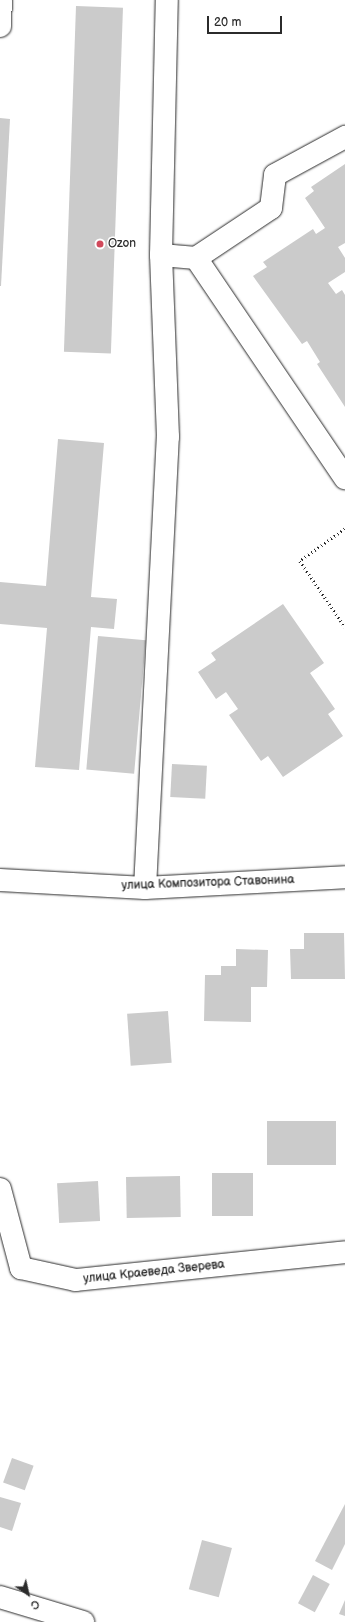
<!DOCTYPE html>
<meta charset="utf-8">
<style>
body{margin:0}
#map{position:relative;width:345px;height:1622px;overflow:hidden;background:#fff;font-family:"Balsamiq Sans",sans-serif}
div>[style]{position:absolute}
.building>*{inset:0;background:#cbcbcb;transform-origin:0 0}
.path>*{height:2.5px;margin-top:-1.25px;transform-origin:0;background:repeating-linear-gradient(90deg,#2b2b2b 0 1px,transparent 0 4px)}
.roads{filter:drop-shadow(0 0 1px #2b2b2b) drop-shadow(0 0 1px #2b2b2b)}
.minor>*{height:22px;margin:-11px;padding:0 11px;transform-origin:11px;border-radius:11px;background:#fff}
.dots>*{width:11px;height:11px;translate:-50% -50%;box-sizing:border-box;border:2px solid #fff;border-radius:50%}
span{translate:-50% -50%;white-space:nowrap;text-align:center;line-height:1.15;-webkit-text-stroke:3px #fff;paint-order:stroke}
.poi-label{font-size:12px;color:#2b2b2b}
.left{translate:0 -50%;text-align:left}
.street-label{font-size:12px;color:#2b2b2b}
.north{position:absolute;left:8px;top:1574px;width:40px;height:40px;-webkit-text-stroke:3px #fff;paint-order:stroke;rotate:146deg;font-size:11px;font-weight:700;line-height:16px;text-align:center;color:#2b2b2b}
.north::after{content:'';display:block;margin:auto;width:14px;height:18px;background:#2b2b2b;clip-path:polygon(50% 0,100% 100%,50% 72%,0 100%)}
.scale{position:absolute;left:207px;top:16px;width:75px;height:18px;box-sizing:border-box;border:2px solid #2b2b2b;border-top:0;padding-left:5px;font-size:12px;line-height:14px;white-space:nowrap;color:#2b2b2b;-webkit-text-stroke:3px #fff;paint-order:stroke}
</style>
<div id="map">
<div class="building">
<i style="left:76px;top:6px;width:47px;height:346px;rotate:2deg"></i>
<i style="clip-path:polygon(0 118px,10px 119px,1px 286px,0 286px)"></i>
<i style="clip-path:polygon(345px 164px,345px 243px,338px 247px,345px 258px,345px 272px,328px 283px,336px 294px,342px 290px,345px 295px,345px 407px,317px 364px,320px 362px,307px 341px,302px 344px,253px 276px,267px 267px,263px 262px,313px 229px,316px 234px,325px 228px,305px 198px,314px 191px,311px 187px)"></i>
<i style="clip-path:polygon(58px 439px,104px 443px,91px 597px,117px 599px,114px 629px,91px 627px,79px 770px,35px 767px,47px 628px,0 624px,0 582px,46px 586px)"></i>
<i style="clip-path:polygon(283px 604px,324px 663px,310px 673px,335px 709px,328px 714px,343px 736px,283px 777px,268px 756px,261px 761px,229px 715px,238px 709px,226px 692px,216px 699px,198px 672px,216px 660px,211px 653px)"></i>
<i style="left:98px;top:636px;width:48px;height:134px;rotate:5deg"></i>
<i style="left:172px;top:764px;width:35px;height:33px;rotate:3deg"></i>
<i style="clip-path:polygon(304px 933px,344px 933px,345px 979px,291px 979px,290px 949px,304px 949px)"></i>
<i style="clip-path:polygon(236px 949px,268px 950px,267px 987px,251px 987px,251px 1022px,204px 1021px,205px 975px,221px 975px,221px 966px,236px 966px)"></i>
<i style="left:168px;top:1011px;width:52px;height:41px;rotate:86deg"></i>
<i style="left:267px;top:1121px;width:69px;height:44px"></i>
<i style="left:212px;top:1173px;width:41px;height:43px"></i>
<i style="left:180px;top:1176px;width:41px;height:54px;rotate:89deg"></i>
<i style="left:98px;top:1181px;width:40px;height:41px;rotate:87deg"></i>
<i style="left:12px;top:1458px;width:23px;height:26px;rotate:20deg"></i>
<i style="clip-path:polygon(0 1497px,21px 1503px,12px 1531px,0 1527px)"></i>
<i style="clip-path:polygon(345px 1504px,345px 1544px,332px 1570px,315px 1561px)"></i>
<i style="left:202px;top:1540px;width:31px;height:51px;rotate:15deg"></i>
<i style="left:313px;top:1575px;width:19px;height:32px;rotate:28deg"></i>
<i style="clip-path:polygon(345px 1600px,345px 1616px,339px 1614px)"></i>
</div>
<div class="path">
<i style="left:345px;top:529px;width:55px;rotate:144.6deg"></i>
<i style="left:300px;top:561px;width:80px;rotate:55.7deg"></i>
</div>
<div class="roads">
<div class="minor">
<i style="left:0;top:26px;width:26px;rotate:-88deg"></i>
<i style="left:161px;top:255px;width:35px;rotate:5deg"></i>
<i style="left:196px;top:258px;width:266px;rotate:55.9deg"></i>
<i style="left:196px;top:258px;width:90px;rotate:-33.7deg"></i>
<i style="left:271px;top:208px;width:33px;rotate:-83deg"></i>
<i style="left:275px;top:175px;width:80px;rotate:-28.5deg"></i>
<i style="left:0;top:880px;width:145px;rotate:3.2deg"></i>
<i style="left:145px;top:888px;width:200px;rotate:-3.1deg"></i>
<i style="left:145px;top:888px;width:452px;rotate:-87.1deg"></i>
<i style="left:168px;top:437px;width:182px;rotate:-92.2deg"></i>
<i style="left:161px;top:255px;width:255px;rotate:-88.7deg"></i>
<i style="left:0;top:1189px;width:82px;rotate:75.1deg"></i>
<i style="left:21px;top:1268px;width:56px;rotate:12.3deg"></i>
<i style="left:76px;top:1280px;width:270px;rotate:-5.9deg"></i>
<i style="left:0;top:1597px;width:87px;rotate:16.8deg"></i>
</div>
</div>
<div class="dots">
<i style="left:100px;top:244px;background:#d1495b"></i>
</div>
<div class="poi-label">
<span class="left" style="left:108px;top:244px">Ozon</span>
</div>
<div class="street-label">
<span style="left:208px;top:883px;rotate:-2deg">улица Композитора Ставонина</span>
<span style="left:154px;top:1272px;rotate:-6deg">улица Краеведа Зверева</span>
</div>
<div class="north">С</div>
<div class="scale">20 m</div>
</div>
